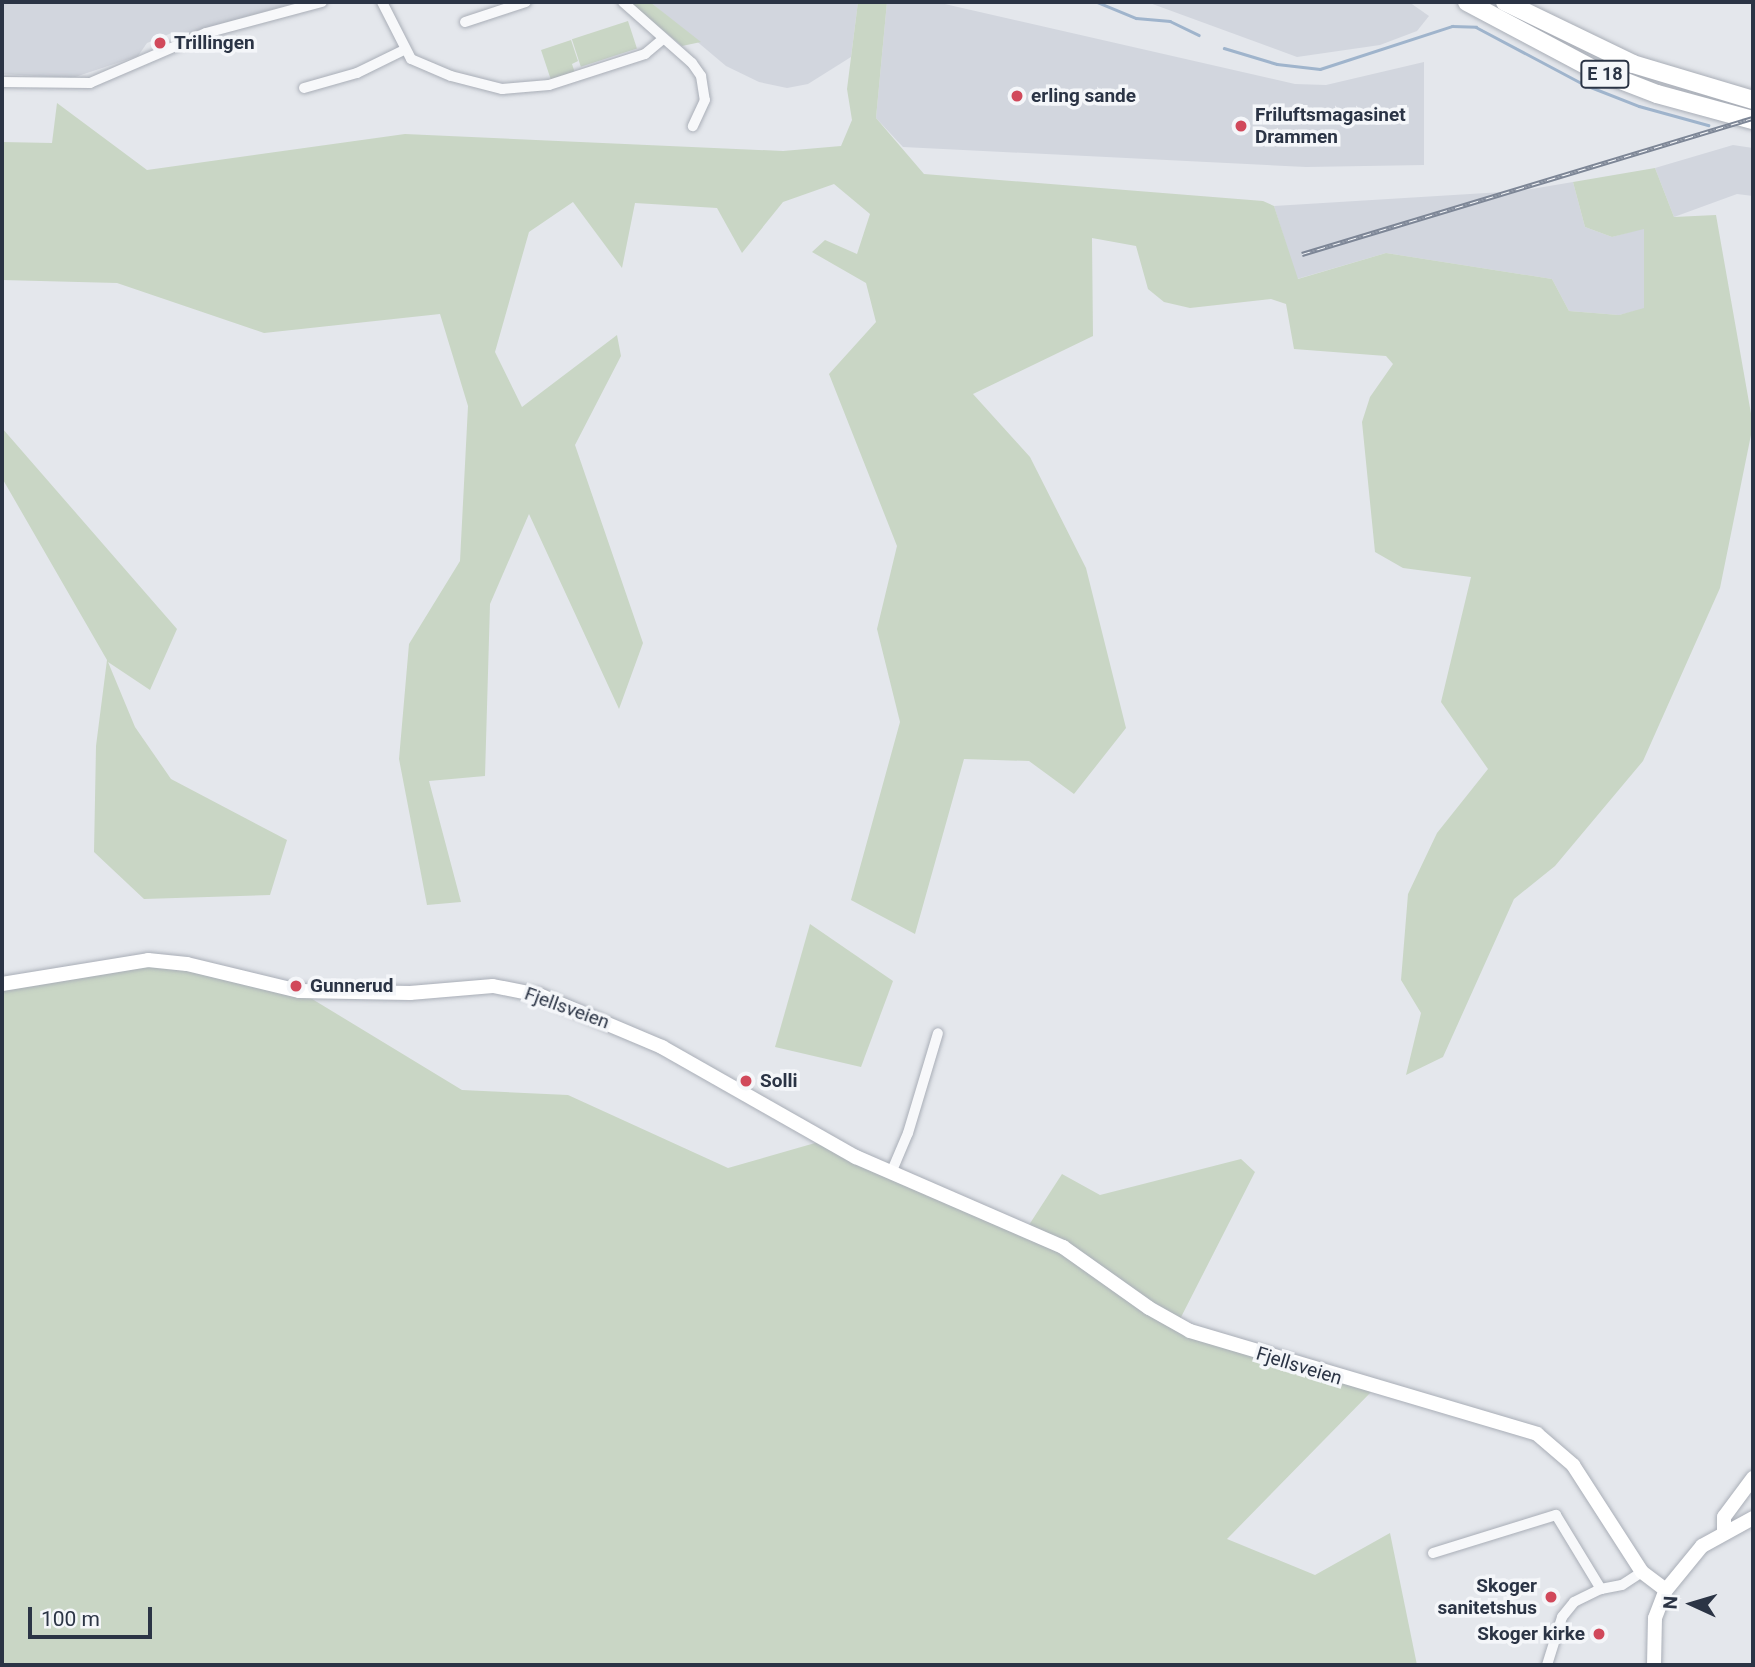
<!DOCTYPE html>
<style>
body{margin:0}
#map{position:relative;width:1755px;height:1667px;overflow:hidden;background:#e4e7ec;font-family:Roboto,sans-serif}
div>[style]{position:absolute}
.built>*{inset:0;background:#d2d6de}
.green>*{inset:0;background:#c9d6c5;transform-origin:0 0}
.stream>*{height:2.5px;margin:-1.25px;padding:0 1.25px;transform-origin:1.25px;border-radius:1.25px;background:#9fb4cc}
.roads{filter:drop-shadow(0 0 2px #a9aeb7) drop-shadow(0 0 2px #a9aeb7)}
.street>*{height:10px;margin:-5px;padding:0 5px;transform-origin:5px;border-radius:5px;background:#f7f8fa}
.secondary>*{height:14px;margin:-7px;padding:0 7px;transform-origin:7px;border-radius:7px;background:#fff}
.highway>*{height:18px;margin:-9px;padding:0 9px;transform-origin:9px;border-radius:9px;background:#fff}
.rail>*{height:5px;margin-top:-2.5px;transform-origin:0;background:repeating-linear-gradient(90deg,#f4f6f9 0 8px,#7d8696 0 16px);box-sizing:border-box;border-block:2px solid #7d8696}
.dots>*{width:19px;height:19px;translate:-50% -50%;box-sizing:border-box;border:4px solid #f4f6f9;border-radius:50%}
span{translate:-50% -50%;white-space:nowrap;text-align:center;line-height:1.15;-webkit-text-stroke:7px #f4f6f9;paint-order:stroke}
.shield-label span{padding:2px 5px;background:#f4f6f9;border:2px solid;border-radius:5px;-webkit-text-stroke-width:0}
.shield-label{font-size:18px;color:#2b3445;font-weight:700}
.poi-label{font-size:19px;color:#2b3445;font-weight:700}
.left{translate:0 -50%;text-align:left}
.right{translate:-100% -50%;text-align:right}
.street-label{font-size:19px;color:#2b3445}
.frame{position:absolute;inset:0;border:4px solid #2b3445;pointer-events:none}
.north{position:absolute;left:1657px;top:1569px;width:70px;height:70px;-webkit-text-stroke:5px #f4f6f9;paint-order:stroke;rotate:274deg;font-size:19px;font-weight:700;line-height:28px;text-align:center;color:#2b3445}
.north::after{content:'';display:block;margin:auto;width:24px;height:32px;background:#2b3445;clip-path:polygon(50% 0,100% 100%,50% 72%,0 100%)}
.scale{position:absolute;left:28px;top:1607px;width:124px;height:32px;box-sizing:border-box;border:4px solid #2b3445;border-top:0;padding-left:9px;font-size:21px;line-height:24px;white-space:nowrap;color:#2b3445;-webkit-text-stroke:5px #f4f6f9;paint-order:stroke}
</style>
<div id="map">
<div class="built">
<i style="clip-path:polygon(2px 2px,299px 2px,187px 33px,174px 32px,147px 43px,138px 56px,72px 78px,2px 74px)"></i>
<i style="clip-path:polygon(650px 2px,858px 2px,851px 57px,808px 84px,787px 88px,759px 82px,726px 66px)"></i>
<i style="clip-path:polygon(887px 2px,936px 2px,1295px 84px,1326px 85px,1424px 62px,1424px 165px,1306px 167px,903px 147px,876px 118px)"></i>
<i style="clip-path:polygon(1147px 2px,1409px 2px,1429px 16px,1417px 31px,1380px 45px,1297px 57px)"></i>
<i style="clip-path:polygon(1733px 145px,1753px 148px,1753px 196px,1737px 194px,1674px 217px,1655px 168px)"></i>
<i style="clip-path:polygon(1573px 182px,1585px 227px,1612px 237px,1644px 228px,1644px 309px,1619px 315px,1569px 311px,1552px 279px,1386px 253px,1297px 279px,1274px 206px,1519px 191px)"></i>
</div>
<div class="green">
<i style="clip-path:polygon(629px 2px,650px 2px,701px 42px,682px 46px)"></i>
<i style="clip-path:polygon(858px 2px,887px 2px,876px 118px,924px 174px,1263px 201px,1274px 206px,1298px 279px,1386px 253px,1552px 279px,1569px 311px,1619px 315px,1644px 308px,1644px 229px,1612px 237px,1585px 227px,1573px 182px,1655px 168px,1674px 217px,1716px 215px,1753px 425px,1720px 588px,1643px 761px,1555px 866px,1514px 899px,1443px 1057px,1406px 1075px,1421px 1013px,1401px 980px,1408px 894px,1437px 833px,1488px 769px,1441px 702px,1471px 577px,1403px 568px,1375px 552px,1362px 422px,1370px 397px,1393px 364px,1386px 356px,1294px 349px,1286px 304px,1271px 299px,1190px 308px,1164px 302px,1148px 289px,1136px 246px,1092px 238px,1093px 336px,973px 394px,1030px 457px,1086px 568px,1126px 728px,1074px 794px,1029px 761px,964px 759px,915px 934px,851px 900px,900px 722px,877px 629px,897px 546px,829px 374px,876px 322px,866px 283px,812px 252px,825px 240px,857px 254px,870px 214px,834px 184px,783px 202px,742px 253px,717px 208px,635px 203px,622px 268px,573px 202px,529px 232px,495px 352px,522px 407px,617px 335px,621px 356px,575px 445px,643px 643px,619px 709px,529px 514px,490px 604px,485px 776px,429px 781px,461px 902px,427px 905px,399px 759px,409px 644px,460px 561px,468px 406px,440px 314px,264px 333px,117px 283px,2px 280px,2px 142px,52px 143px,57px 103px,147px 170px,405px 134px,783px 151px,841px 146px,852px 120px,847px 89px)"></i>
<i style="left:628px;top:21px;width:29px;height:59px;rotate:72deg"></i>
<i style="clip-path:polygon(571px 40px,578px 61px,572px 64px,575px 73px,551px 80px,541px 50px)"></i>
<i style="clip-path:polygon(2px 428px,177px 629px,150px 690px,108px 662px,135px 727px,171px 779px,287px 840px,270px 895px,144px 899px,94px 852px,96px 746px,107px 660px,2px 478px)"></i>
<i style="clip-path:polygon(810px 924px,893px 981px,861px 1067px,775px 1047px)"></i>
<i style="clip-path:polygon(141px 960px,299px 991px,462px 1090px,568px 1095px,728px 1168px,829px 1139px,1027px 1228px,1062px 1174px,1100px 1195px,1241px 1159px,1255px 1172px,1176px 1327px,1374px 1389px,1227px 1539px,1315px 1575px,1390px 1533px,1417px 1665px,2px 1665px,2px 980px)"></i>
</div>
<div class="stream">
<i style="left:1097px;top:2px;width:42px;rotate:22.3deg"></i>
<i style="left:1136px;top:18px;width:34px;rotate:5deg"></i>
<i style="left:1170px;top:21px;width:32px;rotate:26deg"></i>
<i style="left:1224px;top:48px;width:55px;rotate:16.8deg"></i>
<i style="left:1277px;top:64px;width:43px;rotate:6.6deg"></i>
<i style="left:1320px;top:69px;width:139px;rotate:-18deg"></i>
<i style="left:1452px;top:26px;width:24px;rotate:2deg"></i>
<i style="left:1476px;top:27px;width:121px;rotate:28deg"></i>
<i style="left:1583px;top:84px;width:60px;rotate:21.4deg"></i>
<i style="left:1639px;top:106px;width:72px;rotate:15.4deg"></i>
</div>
<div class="roads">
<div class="street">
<i style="left:382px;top:2px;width:64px;rotate:63deg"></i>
<i style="left:411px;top:59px;width:43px;rotate:23deg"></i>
<i style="left:451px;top:76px;width:53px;rotate:14.3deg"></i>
<i style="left:502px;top:89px;width:47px;rotate:-4.9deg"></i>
<i style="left:549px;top:85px;width:101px;rotate:-17.9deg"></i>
<i style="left:645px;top:54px;width:23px;rotate:-40deg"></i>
<i style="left:623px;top:2px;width:92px;rotate:41.5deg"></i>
<i style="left:692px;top:63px;width:16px;rotate:55deg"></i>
<i style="left:701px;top:76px;width:24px;rotate:81deg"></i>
<i style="left:705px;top:100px;width:29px;rotate:115deg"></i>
<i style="left:465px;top:22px;width:64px;rotate:-18.2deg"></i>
<i style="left:2px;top:82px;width:88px;rotate:0.7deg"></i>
<i style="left:90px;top:83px;width:126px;rotate:-23.3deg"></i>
<i style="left:206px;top:33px;width:120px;rotate:-15deg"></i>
<i style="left:304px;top:88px;width:55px;rotate:-15.8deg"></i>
<i style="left:357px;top:73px;width:52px;rotate:-26.1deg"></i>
<i style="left:891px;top:1173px;width:43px;rotate:-67deg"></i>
<i style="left:908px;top:1133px;width:104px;rotate:-73.3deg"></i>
<i style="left:1433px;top:1553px;width:129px;rotate:-17.2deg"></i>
<i style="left:1556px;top:1515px;width:87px;rotate:58.7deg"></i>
<i style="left:1547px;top:1665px;width:50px;rotate:-72.6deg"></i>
<i style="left:1562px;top:1617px;width:19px;rotate:-51deg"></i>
<i style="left:1574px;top:1602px;width:30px;rotate:-26deg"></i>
<i style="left:1601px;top:1589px;width:21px;rotate:-11deg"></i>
<i style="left:1622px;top:1585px;width:24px;rotate:-33deg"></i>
</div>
<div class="secondary">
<i style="left:2px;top:984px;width:148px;rotate:-9.3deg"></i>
<i style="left:148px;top:960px;width:39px;rotate:6deg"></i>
<i style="left:187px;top:964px;width:115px;rotate:13.6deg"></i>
<i style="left:299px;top:991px;width:111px;rotate:1deg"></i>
<i style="left:410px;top:993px;width:83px;rotate:-4.8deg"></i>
<i style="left:493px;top:986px;width:47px;rotate:11.1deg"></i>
<i style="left:539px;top:995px;width:134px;rotate:22.9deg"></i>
<i style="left:662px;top:1047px;width:223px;rotate:29.6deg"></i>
<i style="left:856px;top:1157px;width:226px;rotate:23.5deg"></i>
<i style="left:1063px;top:1247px;width:105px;rotate:35.3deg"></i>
<i style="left:1149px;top:1308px;width:47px;rotate:29.3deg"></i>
<i style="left:1190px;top:1331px;width:362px;rotate:16.5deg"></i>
<i style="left:1537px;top:1434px;width:48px;rotate:40.7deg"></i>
<i style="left:1573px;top:1465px;width:127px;rotate:57.2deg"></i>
<i style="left:1642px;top:1572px;width:30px;rotate:37deg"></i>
<i style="left:1724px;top:1532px;width:15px;rotate:-90deg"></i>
<i style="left:1724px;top:1517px;width:49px;rotate:-53.4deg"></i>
<i style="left:1654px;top:1665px;width:47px;rotate:-88.8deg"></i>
<i style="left:1655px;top:1618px;width:30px;rotate:-69deg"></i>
<i style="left:1666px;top:1590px;width:57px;rotate:-50.7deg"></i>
<i style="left:1702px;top:1546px;width:58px;rotate:-28.8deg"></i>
</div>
<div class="highway">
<i style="left:1467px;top:2px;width:145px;rotate:28deg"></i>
<i style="left:1595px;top:70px;width:66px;rotate:21.2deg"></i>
<i style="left:1657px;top:94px;width:99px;rotate:15.2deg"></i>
<i style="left:1505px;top:2px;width:142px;rotate:25.8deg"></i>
<i style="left:1633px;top:64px;width:125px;rotate:16.7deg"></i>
</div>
</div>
<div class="rail">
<i style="left:1302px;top:254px;width:471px;rotate:-16.8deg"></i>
</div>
<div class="dots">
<i style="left:160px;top:43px;background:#d1495b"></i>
<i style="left:1017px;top:96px;background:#d1495b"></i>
<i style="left:1241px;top:126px;background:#d1495b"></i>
<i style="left:296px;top:986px;background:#d1495b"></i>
<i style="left:746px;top:1081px;background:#d1495b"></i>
<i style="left:1551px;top:1597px;background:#d1495b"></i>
<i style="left:1599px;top:1634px;background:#d1495b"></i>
</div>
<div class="shield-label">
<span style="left:1605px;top:74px">E 18</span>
</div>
<div class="poi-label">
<span class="left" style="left:174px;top:43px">Trillingen</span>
<span class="left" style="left:1031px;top:96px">erling sande</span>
<span class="left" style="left:1255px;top:126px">Friluftsmagasinet<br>Drammen</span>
<span class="left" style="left:310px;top:986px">Gunnerud</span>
<span class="left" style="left:760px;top:1081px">Solli</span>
<span class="right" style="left:1537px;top:1597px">Skoger<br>sanitetshus</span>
<span class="right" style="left:1585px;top:1634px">Skoger kirke</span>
</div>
<div class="street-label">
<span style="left:567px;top:1008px;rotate:20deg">Fjellsveien</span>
<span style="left:1299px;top:1366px;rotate:17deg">Fjellsveien</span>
</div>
<div class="frame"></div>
<div class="north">N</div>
<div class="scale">100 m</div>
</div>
